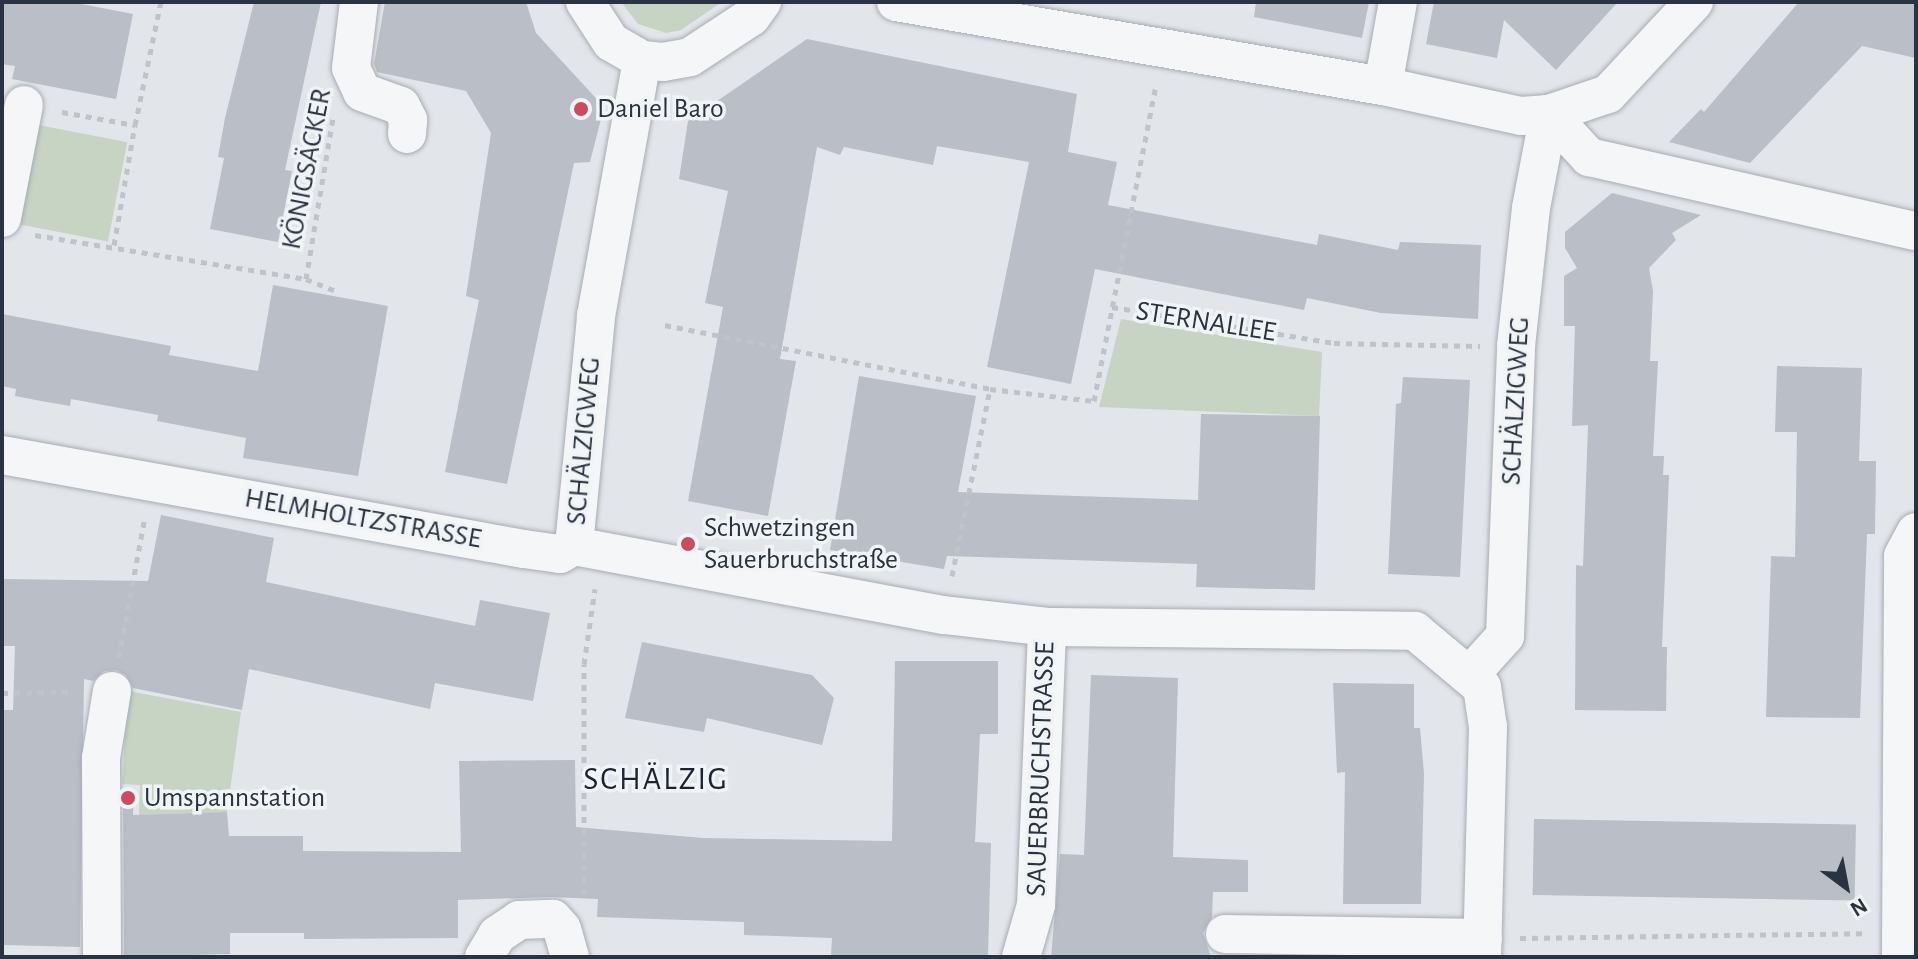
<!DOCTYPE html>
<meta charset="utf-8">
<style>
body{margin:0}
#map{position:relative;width:1918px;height:959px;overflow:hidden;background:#e2e5ea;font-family:"Alegreya Sans",sans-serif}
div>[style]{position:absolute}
.green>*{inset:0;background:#c7d4c3;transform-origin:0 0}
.building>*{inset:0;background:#b9bec7;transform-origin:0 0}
.path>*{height:5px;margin-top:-2.5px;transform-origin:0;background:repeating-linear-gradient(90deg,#c0c3c8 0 6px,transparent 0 12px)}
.roads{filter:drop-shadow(0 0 2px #a7acb4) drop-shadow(0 0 2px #a7acb4)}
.minor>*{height:38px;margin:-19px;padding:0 19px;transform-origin:19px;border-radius:19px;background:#f5f6f8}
.dots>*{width:22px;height:22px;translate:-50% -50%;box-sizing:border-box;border:4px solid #f1f4f7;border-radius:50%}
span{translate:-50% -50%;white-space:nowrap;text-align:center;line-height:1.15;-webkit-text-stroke:7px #f1f4f7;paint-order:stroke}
.poi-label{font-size:28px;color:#2a3341}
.left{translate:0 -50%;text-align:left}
.street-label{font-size:28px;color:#2a3341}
.quarter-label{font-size:32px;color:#1c2432;letter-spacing:2px}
.frame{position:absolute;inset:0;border:4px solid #2a3341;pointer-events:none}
.north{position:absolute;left:1806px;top:847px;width:80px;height:80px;-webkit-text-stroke:6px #f1f4f7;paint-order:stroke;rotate:148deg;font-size:22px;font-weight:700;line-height:32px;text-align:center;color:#2a3341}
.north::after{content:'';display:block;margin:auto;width:28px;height:36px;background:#2a3341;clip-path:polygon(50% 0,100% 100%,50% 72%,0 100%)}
</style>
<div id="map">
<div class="green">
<i style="clip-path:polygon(621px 2px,722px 2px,681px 30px,666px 33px,638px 24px)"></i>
<i style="left:33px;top:124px;width:96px;height:101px;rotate:11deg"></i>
<i style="clip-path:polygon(1121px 319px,1322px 352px,1319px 416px,1099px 407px)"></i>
<i style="clip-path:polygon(128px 691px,241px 712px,227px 812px,139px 815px,140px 785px,122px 784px)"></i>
</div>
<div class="building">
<i style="clip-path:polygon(2px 2px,71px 2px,133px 14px,116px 99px,12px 79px,15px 66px,2px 64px)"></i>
<i style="clip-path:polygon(254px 2px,321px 2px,285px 170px,292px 171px,278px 242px,210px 229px,224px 158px,218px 157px,225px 118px)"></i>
<i style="clip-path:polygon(385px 2px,526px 2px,536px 33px,604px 107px,590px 162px,574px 163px,507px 484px,445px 472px,479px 300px,466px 296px,491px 133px,466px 91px,377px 72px,374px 64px)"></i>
<i style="clip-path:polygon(1256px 2px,1369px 2px,1362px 38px,1254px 17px)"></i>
<i style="clip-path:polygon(1434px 2px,1618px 2px,1556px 70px,1504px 20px,1497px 58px,1426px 44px)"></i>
<i style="clip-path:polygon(1799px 2px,1916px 2px,1916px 58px,1862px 46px,1750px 163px,1669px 142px,1701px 109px,1704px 112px)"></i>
<i style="clip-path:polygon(807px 39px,1077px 94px,1068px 152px,1117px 162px,1108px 205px,1317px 245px,1319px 234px,1398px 250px,1400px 242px,1481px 245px,1478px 319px,1381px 313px,1307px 298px,1304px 310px,1095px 269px,1071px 384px,987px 367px,1029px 162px,937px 146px,933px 165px,844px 147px,840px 155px,817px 147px,780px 359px,796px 361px,768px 516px,688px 501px,723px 307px,705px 303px,728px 191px,679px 179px,688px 121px)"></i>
<i style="clip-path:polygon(1612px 193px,1701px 215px,1672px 233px,1676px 240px,1649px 268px,1653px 291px,1650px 361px,1658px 361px,1653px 456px,1664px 456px,1663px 475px,1669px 475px,1662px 647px,1667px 647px,1666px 711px,1575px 710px,1576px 565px,1583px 566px,1588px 425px,1572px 426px,1575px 326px,1564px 326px,1564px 276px,1577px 268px,1565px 248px,1565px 232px)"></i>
<i style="clip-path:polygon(273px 285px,388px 306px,358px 476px,243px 458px,246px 438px,157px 421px,158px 415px,71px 399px,70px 406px,41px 401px,15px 396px,16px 389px,2px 386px,2px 314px,171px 346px,169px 355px,258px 371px)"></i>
<i style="clip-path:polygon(1777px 366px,1862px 368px,1859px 461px,1876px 461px,1875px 534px,1867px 534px,1860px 718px,1766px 717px,1771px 556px,1795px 557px,1797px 432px,1775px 432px)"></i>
<i style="clip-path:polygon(859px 376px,976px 396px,958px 492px,1198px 500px,1201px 414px,1320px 416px,1315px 590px,1196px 587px,1197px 564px,947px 556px,944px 569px,830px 550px)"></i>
<i style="clip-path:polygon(1403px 377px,1470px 380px,1460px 577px,1388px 574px,1396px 404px,1401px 403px)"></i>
<i style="clip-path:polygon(161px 515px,274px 538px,266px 582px,475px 626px,480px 600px,550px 613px,533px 701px,435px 683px,430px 709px,249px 669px,242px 710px,133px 688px,126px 675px,116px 670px,104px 671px,93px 681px,84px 679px,80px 947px,2px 945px,2px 710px,13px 710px,15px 646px,2px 646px,2px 579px,148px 581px)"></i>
<i style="clip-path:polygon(642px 642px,812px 675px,834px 698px,822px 745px,707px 718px,704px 732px,625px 718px)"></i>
<i style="clip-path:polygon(895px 661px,998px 661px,998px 734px,980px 734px,975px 842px,991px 843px,988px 957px,831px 957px,832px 938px,744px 935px,744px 922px,597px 917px,598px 899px,552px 897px,458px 900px,458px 938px,304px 939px,304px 933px,230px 933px,230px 954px,124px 957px,123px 790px,134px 790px,133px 815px,227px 812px,229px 836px,303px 836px,303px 851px,461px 852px,459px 761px,575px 760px,576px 827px,703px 838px,892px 841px)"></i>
<i style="clip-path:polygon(1091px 675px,1178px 678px,1173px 857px,1248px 860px,1248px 892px,1213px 892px,1212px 917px,1203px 933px,1211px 957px,1051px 957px,1060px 854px,1084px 855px)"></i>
<i style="clip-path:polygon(1333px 683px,1414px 684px,1414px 728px,1420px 728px,1424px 774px,1421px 904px,1343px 904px,1345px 772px,1337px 773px)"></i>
<i style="left:1534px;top:819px;width:322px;height:76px;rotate:1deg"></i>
</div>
<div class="path">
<i style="left:62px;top:112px;width:74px;rotate:10.1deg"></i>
<i style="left:135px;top:125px;width:126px;rotate:-78.1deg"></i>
<i style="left:35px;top:235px;width:275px;rotate:9.2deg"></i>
<i style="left:306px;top:279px;width:35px;rotate:22deg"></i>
<i style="left:114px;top:245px;width:122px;rotate:-80.1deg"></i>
<i style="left:306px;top:279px;width:163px;rotate:-80.5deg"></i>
<i style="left:1112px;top:307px;width:225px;rotate:9.2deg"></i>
<i style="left:1334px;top:343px;width:146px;rotate:1.2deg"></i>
<i style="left:665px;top:325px;width:331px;rotate:11.1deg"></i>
<i style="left:990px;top:389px;width:105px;rotate:6.6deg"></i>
<i style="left:1094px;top:401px;width:323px;rotate:-78.9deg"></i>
<i style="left:952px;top:576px;width:191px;rotate:-78.5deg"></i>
<i style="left:119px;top:657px;width:142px;rotate:-79.5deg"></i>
<i style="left:2px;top:693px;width:71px;rotate:-0.8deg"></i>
<i style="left:584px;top:894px;width:230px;rotate:-90deg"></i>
<i style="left:584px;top:664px;width:76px;rotate:-81.7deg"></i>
<i style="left:1520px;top:938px;width:346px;rotate:-0.8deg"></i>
</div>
<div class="roads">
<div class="minor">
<i style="left:359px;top:2px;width:66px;rotate:96.9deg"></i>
<i style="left:351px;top:68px;width:26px;rotate:65deg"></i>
<i style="left:362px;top:92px;width:41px;rotate:19.7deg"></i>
<i style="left:401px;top:106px;width:16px;rotate:63deg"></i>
<i style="left:408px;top:120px;width:14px;rotate:94deg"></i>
<i style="left:585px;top:2px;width:48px;rotate:57deg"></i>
<i style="left:611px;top:42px;width:36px;rotate:30deg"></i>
<i style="left:642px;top:60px;width:21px;rotate:5deg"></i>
<i style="left:663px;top:62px;width:27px;rotate:-10deg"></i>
<i style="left:690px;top:57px;width:73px;rotate:-33.3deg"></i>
<i style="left:751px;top:17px;width:19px;rotate:-54deg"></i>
<i style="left:896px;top:2px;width:494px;rotate:9.8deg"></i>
<i style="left:1383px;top:86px;width:141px;rotate:12.3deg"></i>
<i style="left:1521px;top:116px;width:28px;rotate:-4deg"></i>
<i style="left:1549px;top:114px;width:62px;rotate:-18.7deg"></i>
<i style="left:1608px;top:94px;width:126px;rotate:-46.9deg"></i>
<i style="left:1383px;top:86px;width:85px;rotate:-79.9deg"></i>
<i style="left:1549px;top:114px;width:59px;rotate:47.1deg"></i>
<i style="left:1589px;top:157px;width:335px;rotate:12.8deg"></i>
<i style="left:2px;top:218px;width:115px;rotate:-79deg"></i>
<i style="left:2px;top:455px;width:530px;rotate:10.21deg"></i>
<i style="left:524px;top:549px;width:36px;rotate:8deg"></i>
<i style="left:560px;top:554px;width:16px;rotate:-30deg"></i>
<i style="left:574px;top:546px;width:376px;rotate:10.6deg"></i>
<i style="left:944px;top:615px;width:104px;rotate:6.6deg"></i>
<i style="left:1047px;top:627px;width:368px;rotate:0.6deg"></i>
<i style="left:1415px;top:631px;width:87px;rotate:39.9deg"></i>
<i style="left:1482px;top:687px;width:40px;rotate:81.5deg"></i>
<i style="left:1488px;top:727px;width:230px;rotate:91.5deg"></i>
<i style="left:574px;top:546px;width:231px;rotate:-84.5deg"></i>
<i style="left:596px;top:316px;width:260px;rotate:-79.8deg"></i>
<i style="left:1469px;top:676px;width:54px;rotate:-48deg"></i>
<i style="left:1505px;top:636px;width:290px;rotate:-87.8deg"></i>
<i style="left:1516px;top:346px;width:139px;rotate:-83.8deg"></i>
<i style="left:1531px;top:208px;width:96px;rotate:-79.2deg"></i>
<i style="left:1225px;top:934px;width:258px;rotate:0.9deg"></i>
<i style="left:102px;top:957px;width:199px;rotate:-90.3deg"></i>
<i style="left:101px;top:758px;width:68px;rotate:-80.7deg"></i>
<i style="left:484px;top:957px;width:26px;rotate:-59deg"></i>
<i style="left:497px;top:935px;width:27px;rotate:-34deg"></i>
<i style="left:519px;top:920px;width:34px;rotate:-2deg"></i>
<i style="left:553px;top:919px;width:13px;rotate:48deg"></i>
<i style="left:562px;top:929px;width:29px;rotate:74deg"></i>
<i style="left:1021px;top:957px;width:54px;rotate:-73.9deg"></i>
<i style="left:1036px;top:905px;width:278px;rotate:-87.7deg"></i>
<i style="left:1901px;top:957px;width:401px;rotate:-89.7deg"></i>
<i style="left:1903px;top:556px;width:27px;rotate:-62deg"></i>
</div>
</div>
<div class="dots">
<i style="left:581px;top:109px;background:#cb4b5f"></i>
<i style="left:688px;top:544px;background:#cb4b5f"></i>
<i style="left:128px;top:798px;background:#cb4b5f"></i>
</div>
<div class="poi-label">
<span class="left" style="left:597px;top:109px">Daniel Baro</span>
<span class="left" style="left:704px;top:544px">Schwetzingen<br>Sauerbruchstraße</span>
<span class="left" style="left:144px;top:798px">Umspannstation</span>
</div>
<div class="street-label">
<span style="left:307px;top:169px;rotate:-79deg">KÖNIGSÄCKER</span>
<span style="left:1206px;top:322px;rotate:9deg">STERNALLEE</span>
<span style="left:1516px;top:401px;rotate:-87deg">SCHÄLZIGWEG</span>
<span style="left:584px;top:441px;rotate:-85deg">SCHÄLZIGWEG</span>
<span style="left:363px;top:519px;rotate:10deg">HELMHOLTZSTRASSE</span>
<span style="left:1041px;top:769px;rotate:-88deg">SAUERBRUCHSTRASSE</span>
</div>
<div class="quarter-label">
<span style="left:656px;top:779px">SCHÄLZIG</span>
</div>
<div class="frame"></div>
<div class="north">N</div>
</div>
